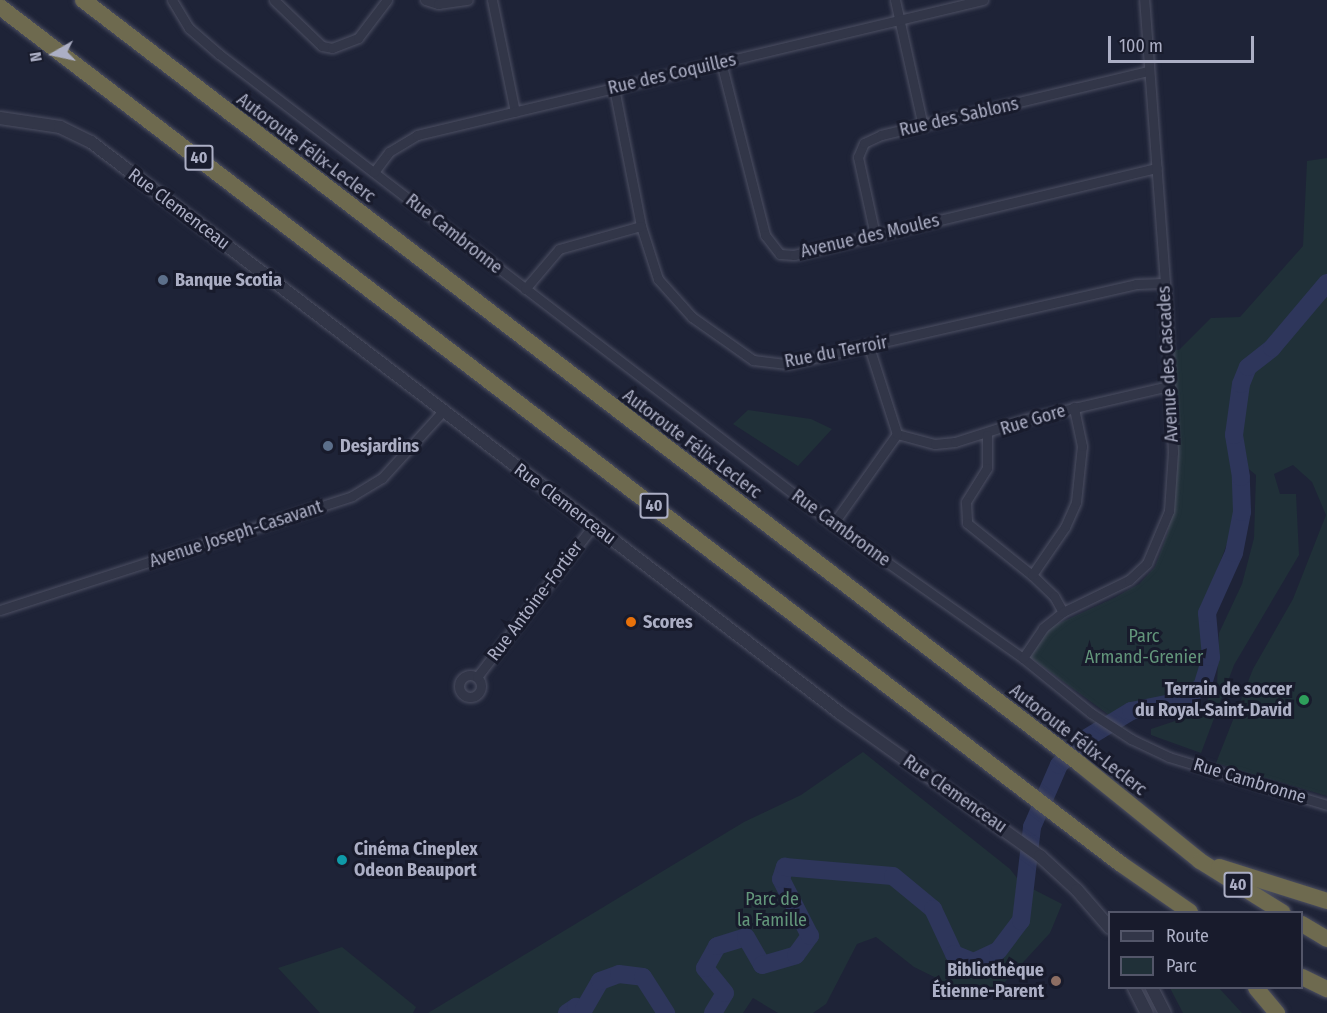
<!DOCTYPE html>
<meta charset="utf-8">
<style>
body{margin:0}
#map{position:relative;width:1327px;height:1013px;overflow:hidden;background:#1e2337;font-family:"Fira Sans Condensed",sans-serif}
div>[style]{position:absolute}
.green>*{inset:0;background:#203038}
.stream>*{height:3px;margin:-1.5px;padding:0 1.5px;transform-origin:1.5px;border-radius:1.5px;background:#2e365b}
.river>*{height:18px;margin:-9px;padding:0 9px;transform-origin:9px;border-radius:9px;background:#2e365b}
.roads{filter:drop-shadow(0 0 2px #4d5063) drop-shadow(0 0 2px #4d5063)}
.minor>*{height:9px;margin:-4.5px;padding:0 4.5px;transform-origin:4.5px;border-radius:4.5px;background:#323648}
.minor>.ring{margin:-4.5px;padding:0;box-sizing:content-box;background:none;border:9px solid #323648;border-radius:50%}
.tertiary>*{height:12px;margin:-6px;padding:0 6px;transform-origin:6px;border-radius:6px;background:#323648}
.motorway>*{height:16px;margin:-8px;padding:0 8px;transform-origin:8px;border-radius:8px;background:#6e6a4f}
.dots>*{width:16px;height:16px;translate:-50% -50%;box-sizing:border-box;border:3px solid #181b2c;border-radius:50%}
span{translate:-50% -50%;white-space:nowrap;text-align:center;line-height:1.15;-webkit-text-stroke:6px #181b2c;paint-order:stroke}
.shield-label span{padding:2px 4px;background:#181b2c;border:2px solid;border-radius:4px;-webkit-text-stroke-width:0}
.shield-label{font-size:16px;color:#acafc5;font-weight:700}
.street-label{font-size:18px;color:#acafc5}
.poi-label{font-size:18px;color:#acafc5;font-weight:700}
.left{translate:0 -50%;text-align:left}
.right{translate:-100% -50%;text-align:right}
.park-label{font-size:18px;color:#63967b}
.legend{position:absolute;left:1108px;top:911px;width:195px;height:78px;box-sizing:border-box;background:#181b2c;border:2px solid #535669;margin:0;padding:8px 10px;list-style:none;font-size:18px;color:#acafc5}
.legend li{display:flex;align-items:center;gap:12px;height:30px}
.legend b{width:30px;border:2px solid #535669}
.north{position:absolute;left:24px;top:24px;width:60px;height:60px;-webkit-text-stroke:4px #181b2c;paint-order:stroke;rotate:261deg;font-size:16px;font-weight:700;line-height:24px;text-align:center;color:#acafc5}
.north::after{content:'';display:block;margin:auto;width:21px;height:27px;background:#acafc5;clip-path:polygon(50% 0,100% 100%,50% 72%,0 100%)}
.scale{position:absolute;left:1108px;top:36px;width:146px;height:27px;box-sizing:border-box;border:3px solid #acafc5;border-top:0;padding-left:8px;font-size:18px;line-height:21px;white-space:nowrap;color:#acafc5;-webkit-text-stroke:4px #181b2c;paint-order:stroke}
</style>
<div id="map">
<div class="green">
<i style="clip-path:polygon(1327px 158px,1327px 796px,1216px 763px,1253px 669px,1293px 599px,1326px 515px,1312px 482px,1293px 465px,1274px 474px,1280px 494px,1296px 494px,1299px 555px,1234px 665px,1201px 753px,1151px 735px,1151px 729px,1199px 713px,1217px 685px,1219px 633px,1242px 584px,1254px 538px,1256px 475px,1238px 460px,1234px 462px,1238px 515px,1201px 612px,1202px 667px,1192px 689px,1170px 700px,1109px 715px,1030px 657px,1051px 627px,1114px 598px,1139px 584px,1155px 567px,1168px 532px,1174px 493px,1168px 350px,1179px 350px,1211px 318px,1240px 317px,1303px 246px,1307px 161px)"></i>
<i style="clip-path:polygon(748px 410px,811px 419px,832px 429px,798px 466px,733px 424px)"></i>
<i style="clip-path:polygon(863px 752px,1010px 869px,1021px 883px,1062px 904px,1050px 933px,1003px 984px,969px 994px,914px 967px,876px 937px,857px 944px,826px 1004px,813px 1013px,778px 1013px,753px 998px,743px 1013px,428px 1013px,744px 822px,801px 795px)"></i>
<i style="clip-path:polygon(342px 947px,416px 1007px,413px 1013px,320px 1013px,278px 968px)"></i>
<i style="clip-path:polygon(1170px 988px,1219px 988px,1242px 1013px,1183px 1013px)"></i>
</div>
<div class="stream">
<i style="left:581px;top:1013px;width:5px;rotate:-53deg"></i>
</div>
<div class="river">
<i style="left:567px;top:1013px;width:11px;rotate:-34deg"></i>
<i style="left:576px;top:1007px;width:8px;rotate:14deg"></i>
<i style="left:584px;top:1009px;width:32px;rotate:-60deg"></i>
<i style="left:600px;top:981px;width:20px;rotate:-20deg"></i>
<i style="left:619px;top:974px;width:24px;rotate:7deg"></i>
<i style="left:643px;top:977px;width:43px;rotate:57.4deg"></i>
<i style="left:713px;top:1013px;width:23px;rotate:-59deg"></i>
<i style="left:725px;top:993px;width:32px;rotate:-129deg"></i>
<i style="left:705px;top:968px;width:25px;rotate:-61deg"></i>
<i style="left:717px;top:946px;width:30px;rotate:-17deg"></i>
<i style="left:746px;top:937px;width:32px;rotate:60deg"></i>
<i style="left:762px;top:965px;width:35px;rotate:-16deg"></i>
<i style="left:796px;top:955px;width:24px;rotate:-54deg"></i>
<i style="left:810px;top:936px;width:64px;rotate:-117deg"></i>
<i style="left:781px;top:879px;width:13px;rotate:-72deg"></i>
<i style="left:785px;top:867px;width:108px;rotate:4.8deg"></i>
<i style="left:893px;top:876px;width:52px;rotate:39.5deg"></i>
<i style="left:933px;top:909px;width:50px;rotate:65deg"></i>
<i style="left:954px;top:954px;width:22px;rotate:22deg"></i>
<i style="left:974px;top:962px;width:26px;rotate:-25deg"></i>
<i style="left:998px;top:951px;width:38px;rotate:-53deg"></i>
<i style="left:1021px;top:921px;width:95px;rotate:-83.3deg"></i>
<i style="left:1032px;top:827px;width:68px;rotate:-66.5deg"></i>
<i style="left:1059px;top:765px;width:37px;rotate:-45deg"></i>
<i style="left:1085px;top:739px;width:54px;rotate:-31.3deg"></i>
<i style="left:1131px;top:711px;width:51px;rotate:-11.3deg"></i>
<i style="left:1181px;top:701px;width:25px;rotate:-34deg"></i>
<i style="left:1202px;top:687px;width:31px;rotate:-73deg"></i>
<i style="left:1211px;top:657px;width:44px;rotate:-95.2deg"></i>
<i style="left:1207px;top:613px;width:66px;rotate:-65.8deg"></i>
<i style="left:1234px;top:553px;width:42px;rotate:-79deg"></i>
<i style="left:1242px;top:512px;width:35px;rotate:-92deg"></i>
<i style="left:1241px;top:477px;width:43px;rotate:-99.5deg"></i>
<i style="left:1234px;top:435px;width:51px;rotate:-82.2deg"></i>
<i style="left:1241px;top:384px;width:18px;rotate:-68deg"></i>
<i style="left:1248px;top:367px;width:31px;rotate:-38deg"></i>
<i style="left:1272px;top:348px;width:85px;rotate:-49.8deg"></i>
</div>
<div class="roads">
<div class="minor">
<i style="left:172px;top:0;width:33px;rotate:59deg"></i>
<i style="left:189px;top:28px;width:40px;rotate:41deg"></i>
<i style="left:219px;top:54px;width:773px;rotate:37.43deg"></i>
<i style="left:833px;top:524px;width:232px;rotate:35.2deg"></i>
<i style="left:1023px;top:658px;width:87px;rotate:39deg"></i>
<i style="left:1091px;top:713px;width:48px;rotate:33deg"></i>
<i style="left:1131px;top:739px;width:42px;rotate:25.3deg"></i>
<i style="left:1169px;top:757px;width:165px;rotate:16.9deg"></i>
<i style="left:274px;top:0;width:66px;rotate:43.8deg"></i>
<i style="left:322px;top:46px;width:10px;rotate:11deg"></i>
<i style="left:332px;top:48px;width:28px;rotate:-21deg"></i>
<i style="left:358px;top:38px;width:48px;rotate:-52.7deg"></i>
<i style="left:425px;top:0;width:14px;rotate:17deg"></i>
<i style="left:438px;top:4px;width:30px;rotate:-8deg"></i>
<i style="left:492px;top:0;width:114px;rotate:78.4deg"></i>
<i style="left:895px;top:0;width:129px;rotate:77.5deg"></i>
<i style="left:721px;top:62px;width:179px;rotate:75.7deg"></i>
<i style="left:765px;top:235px;width:24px;rotate:52deg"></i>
<i style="left:780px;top:254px;width:14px;rotate:4deg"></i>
<i style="left:794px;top:255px;width:373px;rotate:-13.5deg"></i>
<i style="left:614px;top:88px;width:141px;rotate:78.9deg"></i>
<i style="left:641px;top:226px;width:56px;rotate:72.2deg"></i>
<i style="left:658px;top:279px;width:51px;rotate:48.2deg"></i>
<i style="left:692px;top:317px;width:75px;rotate:35.2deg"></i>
<i style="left:753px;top:360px;width:34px;rotate:7deg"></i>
<i style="left:787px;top:364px;width:358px;rotate:-12.9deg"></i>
<i style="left:1136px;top:284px;width:29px;rotate:-2deg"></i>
<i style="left:374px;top:172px;width:25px;rotate:-53deg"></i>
<i style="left:389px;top:152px;width:33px;rotate:-31deg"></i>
<i style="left:417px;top:135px;width:582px;rotate:-13.42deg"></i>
<i style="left:875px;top:235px;width:80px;rotate:-102.3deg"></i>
<i style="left:858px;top:157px;width:15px;rotate:-67deg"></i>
<i style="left:864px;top:143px;width:19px;rotate:-25deg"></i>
<i style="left:881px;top:135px;width:275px;rotate:-13.5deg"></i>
<i style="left:525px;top:289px;width:52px;rotate:-49.6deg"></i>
<i style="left:559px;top:249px;width:85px;rotate:-15.7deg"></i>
<i style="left:897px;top:434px;width:39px;rotate:15deg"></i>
<i style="left:935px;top:444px;width:20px;rotate:-6deg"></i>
<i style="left:955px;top:442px;width:76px;rotate:-17.7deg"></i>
<i style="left:1027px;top:419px;width:146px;rotate:-13.1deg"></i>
<i style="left:987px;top:435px;width:33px;rotate:90deg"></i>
<i style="left:987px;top:468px;width:40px;rotate:122deg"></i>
<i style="left:966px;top:502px;width:21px;rotate:87deg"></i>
<i style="left:967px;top:523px;width:83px;rotate:38.7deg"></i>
<i style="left:1032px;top:575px;width:30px;rotate:44deg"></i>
<i style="left:1054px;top:596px;width:18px;rotate:61deg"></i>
<i style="left:833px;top:524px;width:110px;rotate:-54.6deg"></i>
<i style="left:897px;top:434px;width:91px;rotate:-107.8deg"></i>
<i style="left:1032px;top:575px;width:58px;rotate:-55.5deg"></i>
<i style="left:1065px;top:527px;width:27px;rotate:-66deg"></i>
<i style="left:1076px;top:502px;width:56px;rotate:-83.9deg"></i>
<i style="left:1082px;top:446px;width:40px;rotate:-102deg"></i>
<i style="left:0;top:610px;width:370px;rotate:-17.9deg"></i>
<i style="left:352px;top:496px;width:35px;rotate:-31deg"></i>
<i style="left:382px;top:478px;width:91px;rotate:-47.7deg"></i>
<i style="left:1023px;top:658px;width:36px;rotate:-56deg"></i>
<i style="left:1043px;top:628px;width:26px;rotate:-39deg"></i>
<i style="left:1063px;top:612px;width:73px;rotate:-25.9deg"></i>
<i style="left:1129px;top:580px;width:25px;rotate:-43deg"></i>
<i style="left:1147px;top:563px;width:56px;rotate:-67.1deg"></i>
<i style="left:1169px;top:511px;width:59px;rotate:-86.1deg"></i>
<i style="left:1173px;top:452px;width:169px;rotate:-92.7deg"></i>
<i style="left:1165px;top:283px;width:284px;rotate:-94.2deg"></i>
<i class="ring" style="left:459px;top:675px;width:13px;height:13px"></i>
<i style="left:477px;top:677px;width:190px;rotate:-52.5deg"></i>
</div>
<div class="tertiary">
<i style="left:0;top:118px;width:61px;rotate:8.5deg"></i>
<i style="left:60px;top:127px;width:34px;rotate:26deg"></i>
<i style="left:91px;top:142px;width:942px;rotate:37.32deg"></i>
<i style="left:840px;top:713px;width:246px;rotate:35.6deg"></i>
<i style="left:1040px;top:856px;width:50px;rotate:42.6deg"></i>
<i style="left:1077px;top:890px;width:50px;rotate:49deg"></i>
<i style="left:1134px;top:988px;width:28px;rotate:63deg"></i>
<i style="left:1152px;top:988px;width:28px;rotate:63deg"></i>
</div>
<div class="motorway">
<i style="left:83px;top:0;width:1256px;rotate:37.46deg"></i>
<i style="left:1080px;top:764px;width:154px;rotate:38.9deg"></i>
<i style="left:1200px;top:861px;width:97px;rotate:31.9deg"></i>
<i style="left:0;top:7px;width:1411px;rotate:37.4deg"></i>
<i style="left:1121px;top:864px;width:84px;rotate:34.8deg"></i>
<i style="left:1219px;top:867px;width:113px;rotate:17.5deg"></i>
<i style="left:1302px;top:924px;width:29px;rotate:31deg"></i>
<i style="left:1302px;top:977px;width:28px;rotate:26deg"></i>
<i style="left:1256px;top:988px;width:33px;rotate:50deg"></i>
</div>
</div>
<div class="dots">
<i style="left:163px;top:280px;background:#5c6f8a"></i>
<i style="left:328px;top:446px;background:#5c6f8a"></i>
<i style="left:631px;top:622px;background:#e8710a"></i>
<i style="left:1304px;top:700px;background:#2e9e5b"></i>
<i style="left:342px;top:860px;background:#0f9aa8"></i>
<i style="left:1056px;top:981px;background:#8d6e63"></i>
</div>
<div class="shield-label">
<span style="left:199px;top:158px">40</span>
<span style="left:654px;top:506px">40</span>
<span style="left:1238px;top:885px">40</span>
</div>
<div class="street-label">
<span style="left:672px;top:74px;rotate:-13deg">Rue des Coquilles</span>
<span style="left:959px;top:117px;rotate:-13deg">Rue des Sablons</span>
<span style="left:306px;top:148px;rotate:37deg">Autoroute Félix-Leclerc</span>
<span style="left:179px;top:209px;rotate:37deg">Rue Clemenceau</span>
<span style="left:454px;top:234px;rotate:38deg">Rue Cambronne</span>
<span style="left:870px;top:236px;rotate:-13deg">Avenue des Moules</span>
<span style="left:836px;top:352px;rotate:-11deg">Rue du Terroir</span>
<span style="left:1168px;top:364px;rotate:-93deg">Avenue des Cascades</span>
<span style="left:1033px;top:420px;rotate:-17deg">Rue Gore</span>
<span style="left:692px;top:444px;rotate:37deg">Autoroute Félix-Leclerc</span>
<span style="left:565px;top:504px;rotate:37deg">Rue Clemenceau</span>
<span style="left:841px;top:528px;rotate:36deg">Rue Cambronne</span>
<span style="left:236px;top:534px;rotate:-18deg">Avenue Joseph-Casavant</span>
<span style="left:535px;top:601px;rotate:-53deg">Rue Antoine-Fortier</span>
<span style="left:1078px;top:740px;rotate:38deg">Autoroute Félix-Leclerc</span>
<span style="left:1250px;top:781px;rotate:17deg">Rue Cambronne</span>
<span style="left:955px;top:794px;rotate:35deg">Rue Clemenceau</span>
</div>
<div class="poi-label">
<span class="left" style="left:175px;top:280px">Banque Scotia</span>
<span class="left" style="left:340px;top:446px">Desjardins</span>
<span class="left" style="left:643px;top:622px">Scores</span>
<span class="right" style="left:1292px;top:700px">Terrain de soccer<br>du Royal-Saint-David</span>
<span class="left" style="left:354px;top:860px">Cinéma Cineplex<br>Odeon Beauport</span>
<span class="right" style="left:1044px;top:981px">Bibliothèque<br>Étienne-Parent</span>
</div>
<div class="park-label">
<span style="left:1144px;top:647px">Parc<br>Armand-Grenier</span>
<span style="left:772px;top:910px">Parc de<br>la Famille</span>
</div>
<ul class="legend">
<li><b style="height:8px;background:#323648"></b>Route</li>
<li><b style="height:16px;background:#203038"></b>Parc</li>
</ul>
<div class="north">N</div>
<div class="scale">100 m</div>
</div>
